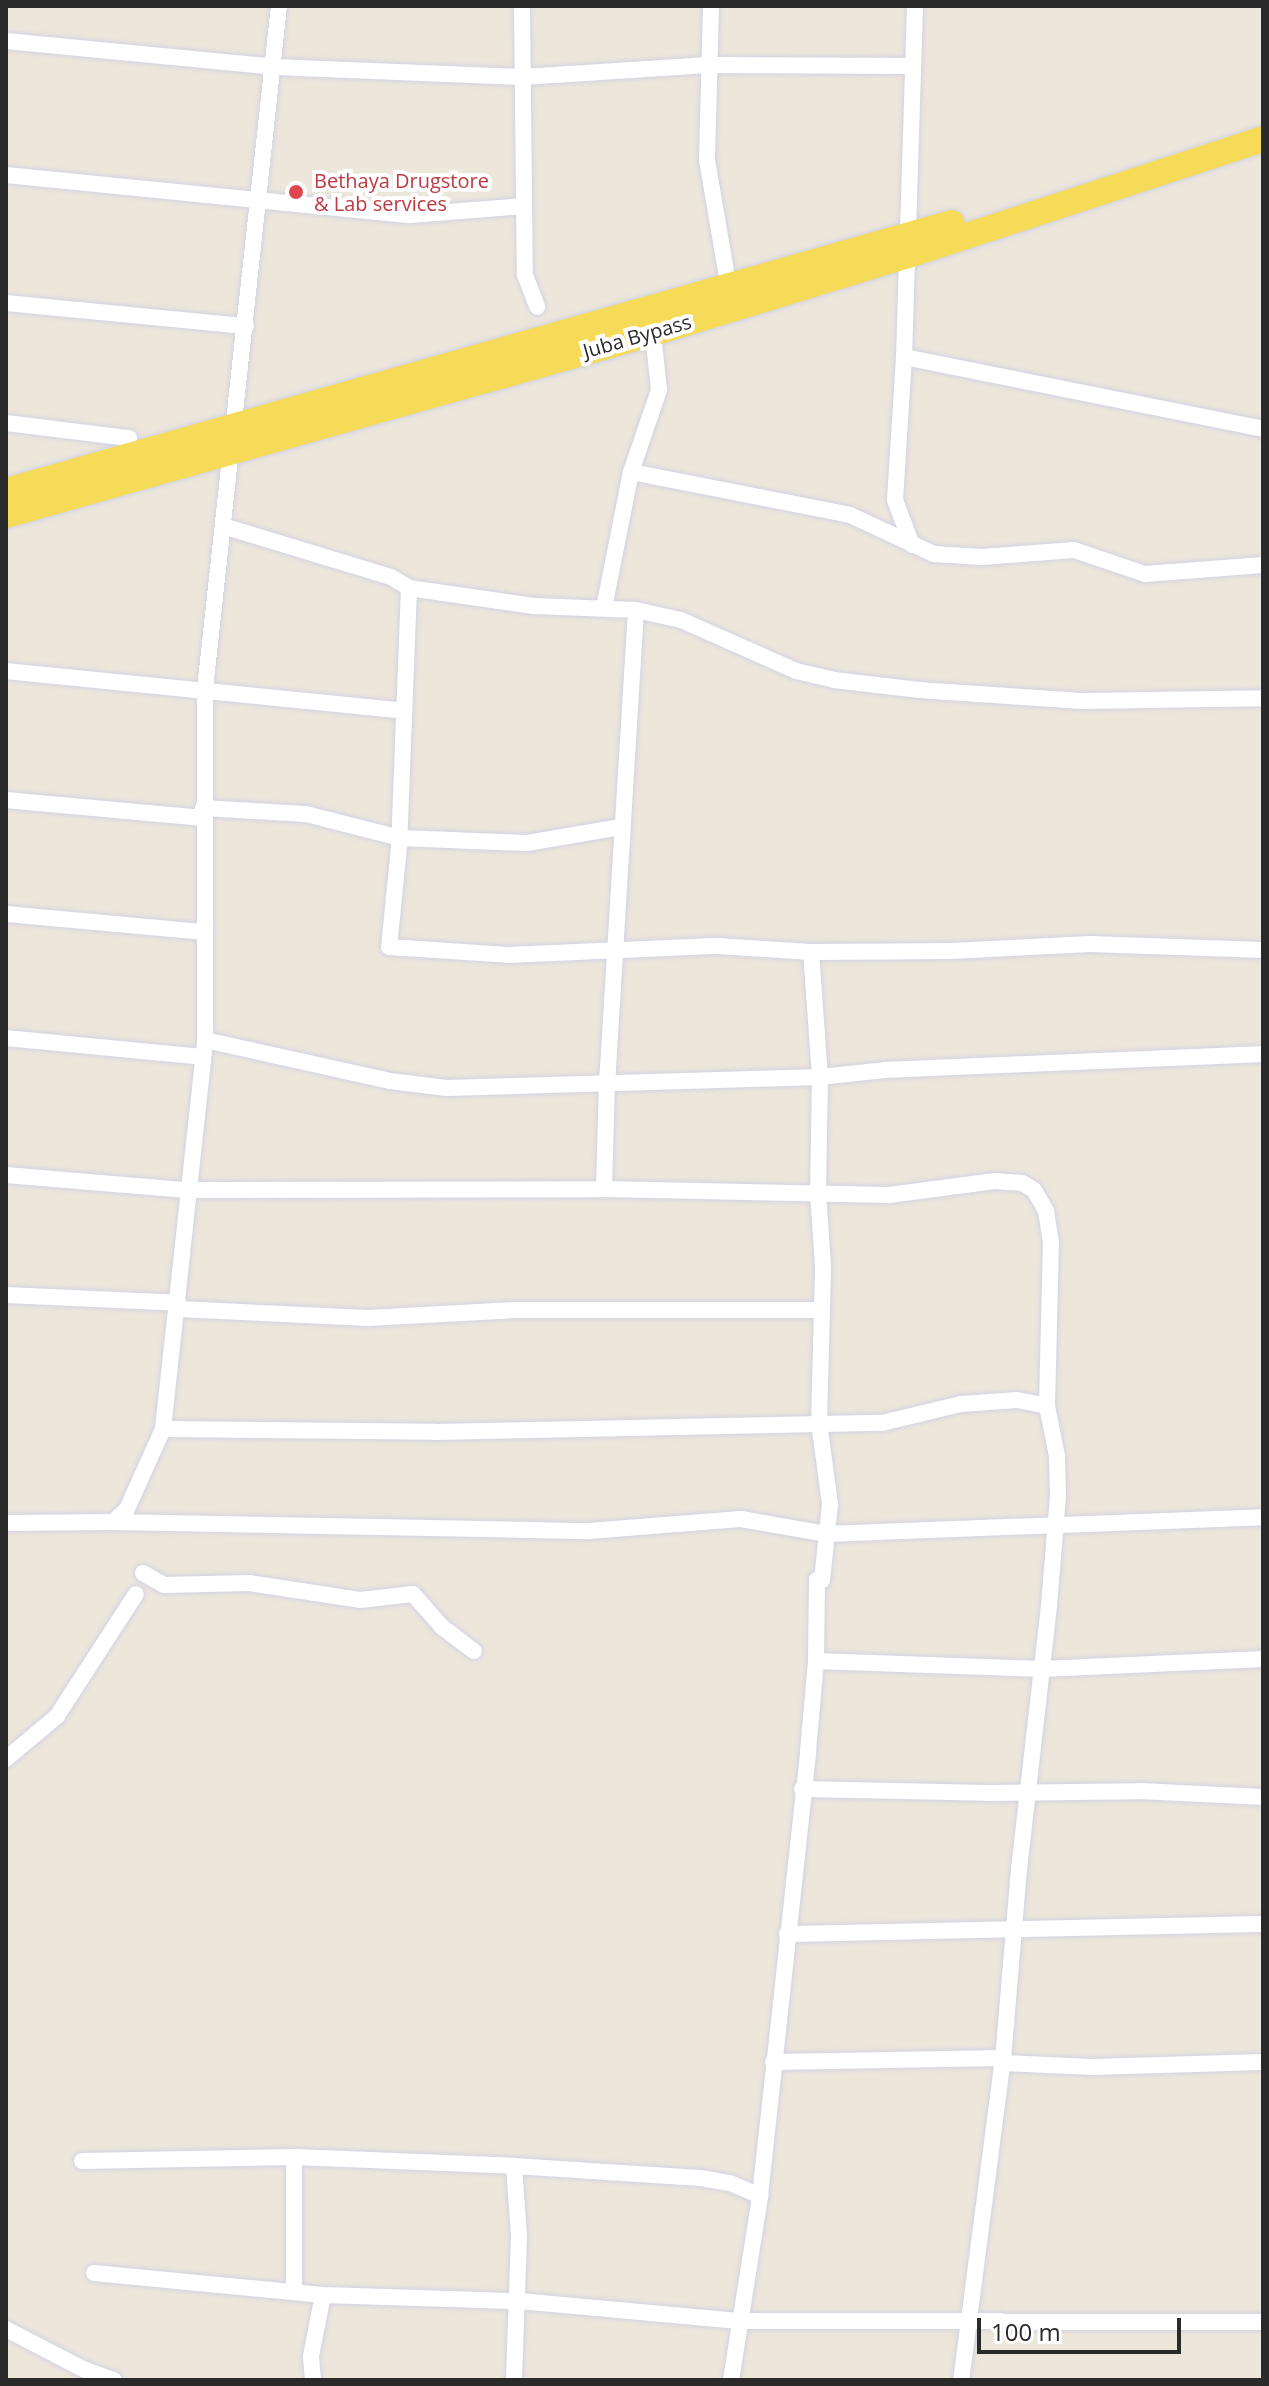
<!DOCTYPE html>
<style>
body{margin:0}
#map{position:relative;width:1269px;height:2386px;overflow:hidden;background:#ede6db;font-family:"Open Sans",sans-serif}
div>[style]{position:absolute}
.roads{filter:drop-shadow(0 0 2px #d1d3e3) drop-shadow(0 0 2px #d1d3e3)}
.minor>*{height:16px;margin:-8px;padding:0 8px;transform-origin:8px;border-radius:8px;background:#fff}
.primary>*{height:26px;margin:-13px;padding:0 13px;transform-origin:13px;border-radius:13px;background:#f5db58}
.dots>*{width:22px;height:22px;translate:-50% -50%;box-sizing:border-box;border:4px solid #fff;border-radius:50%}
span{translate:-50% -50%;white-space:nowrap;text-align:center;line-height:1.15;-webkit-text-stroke:8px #fff;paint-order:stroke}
.health-label{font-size:20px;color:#be3a42}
.left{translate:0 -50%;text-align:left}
.street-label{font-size:20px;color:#2a2a2a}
.frame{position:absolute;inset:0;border:8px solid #2a2a2a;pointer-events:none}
.scale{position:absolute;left:977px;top:2318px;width:204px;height:36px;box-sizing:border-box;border:4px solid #2a2a2a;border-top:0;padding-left:10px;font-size:24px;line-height:28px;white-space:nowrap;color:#2a2a2a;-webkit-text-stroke:6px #fff;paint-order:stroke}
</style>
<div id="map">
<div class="roads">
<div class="minor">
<i style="left:522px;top:6px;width:269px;rotate:89.4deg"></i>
<i style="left:525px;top:275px;width:34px;rotate:69deg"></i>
<i style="left:711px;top:6px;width:154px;rotate:91.5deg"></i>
<i style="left:707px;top:160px;width:137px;rotate:80.3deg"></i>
<i style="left:6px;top:41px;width:269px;rotate:5.5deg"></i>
<i style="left:274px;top:67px;width:249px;rotate:2.3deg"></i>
<i style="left:523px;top:77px;width:186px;rotate:-3.7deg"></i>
<i style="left:709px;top:65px;width:204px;rotate:0.3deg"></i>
<i style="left:6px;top:175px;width:406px;rotate:5.7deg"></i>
<i style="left:410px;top:215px;width:114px;rotate:-4.5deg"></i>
<i style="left:6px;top:303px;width:241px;rotate:5.5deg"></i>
<i style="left:904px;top:357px;width:366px;rotate:11.3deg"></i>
<i style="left:6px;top:423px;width:124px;rotate:7deg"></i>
<i style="left:631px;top:472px;width:223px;rotate:11.1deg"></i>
<i style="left:850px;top:515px;width:93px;rotate:24.9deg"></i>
<i style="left:934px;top:554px;width:48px;rotate:3.6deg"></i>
<i style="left:982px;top:557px;width:92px;rotate:-4.4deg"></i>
<i style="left:1074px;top:550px;width:75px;rotate:18.7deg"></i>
<i style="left:1145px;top:574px;width:118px;rotate:-4.4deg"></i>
<i style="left:223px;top:526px;width:176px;rotate:16.9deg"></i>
<i style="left:391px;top:577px;width:21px;rotate:31deg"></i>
<i style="left:409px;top:588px;width:126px;rotate:8.2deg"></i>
<i style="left:534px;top:606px;width:102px;rotate:2.2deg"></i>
<i style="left:636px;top:610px;width:46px;rotate:12.5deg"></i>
<i style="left:681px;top:620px;width:126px;rotate:23.9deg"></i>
<i style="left:796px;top:671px;width:39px;rotate:13deg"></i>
<i style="left:834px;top:680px;width:86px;rotate:6.7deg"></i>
<i style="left:919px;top:690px;width:163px;rotate:3.9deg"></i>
<i style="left:1082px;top:701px;width:181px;rotate:-0.9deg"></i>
<i style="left:912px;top:545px;width:48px;rotate:-110.7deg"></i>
<i style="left:895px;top:500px;width:143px;rotate:-86.4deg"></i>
<i style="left:904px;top:357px;width:351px;rotate:-88.2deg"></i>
<i style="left:409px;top:588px;width:259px;rotate:92.2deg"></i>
<i style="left:399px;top:847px;width:100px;rotate:95.7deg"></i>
<i style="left:389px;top:947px;width:119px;rotate:3.8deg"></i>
<i style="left:508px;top:955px;width:210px;rotate:-2.5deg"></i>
<i style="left:718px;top:946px;width:93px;rotate:3.7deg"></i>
<i style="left:811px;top:952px;width:140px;rotate:-0.4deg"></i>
<i style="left:951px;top:951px;width:139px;rotate:-2.9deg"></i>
<i style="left:1090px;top:944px;width:173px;rotate:2deg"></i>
<i style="left:604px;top:608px;width:139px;rotate:-78.8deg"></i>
<i style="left:631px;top:472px;width:87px;rotate:-71.1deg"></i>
<i style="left:659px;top:390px;width:57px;rotate:-96deg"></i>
<i style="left:6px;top:671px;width:400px;rotate:5.7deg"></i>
<i style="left:6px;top:800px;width:198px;rotate:5.2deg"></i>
<i style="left:203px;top:808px;width:103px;rotate:3.3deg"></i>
<i style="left:306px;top:814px;width:97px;rotate:14.3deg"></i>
<i style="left:400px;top:838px;width:127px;rotate:2.3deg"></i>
<i style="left:527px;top:843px;width:95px;rotate:-9.7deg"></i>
<i style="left:6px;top:914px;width:200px;rotate:5.2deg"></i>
<i style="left:6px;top:1038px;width:197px;rotate:5.5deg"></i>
<i style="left:205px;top:1040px;width:189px;rotate:12.5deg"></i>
<i style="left:390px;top:1081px;width:57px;rotate:7deg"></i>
<i style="left:447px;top:1088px;width:373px;rotate:-1.7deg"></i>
<i style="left:820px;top:1077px;width:65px;rotate:-6.1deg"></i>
<i style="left:885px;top:1070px;width:378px;rotate:-2.4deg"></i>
<i style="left:6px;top:1175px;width:181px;rotate:4.8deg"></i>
<i style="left:186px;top:1190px;width:418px;rotate:-0.1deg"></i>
<i style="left:604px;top:1189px;width:285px;rotate:1.2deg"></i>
<i style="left:889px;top:1195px;width:107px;rotate:-7.5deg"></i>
<i style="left:995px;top:1181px;width:27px;rotate:4deg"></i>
<i style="left:1022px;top:1183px;width:14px;rotate:30deg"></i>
<i style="left:1034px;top:1190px;width:24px;rotate:60deg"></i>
<i style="left:1046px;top:1211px;width:30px;rotate:81deg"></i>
<i style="left:1051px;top:1241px;width:165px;rotate:91.4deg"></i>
<i style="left:604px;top:1189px;width:105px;rotate:-88.4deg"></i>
<i style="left:607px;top:1084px;width:475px;rotate:-86.5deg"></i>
<i style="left:6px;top:1295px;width:173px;rotate:2.6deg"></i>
<i style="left:178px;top:1309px;width:190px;rotate:2.7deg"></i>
<i style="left:368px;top:1318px;width:146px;rotate:-3.1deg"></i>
<i style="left:514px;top:1310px;width:307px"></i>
<i style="left:163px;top:1429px;width:272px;rotate:0.6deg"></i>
<i style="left:435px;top:1432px;width:447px;rotate:-1.2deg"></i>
<i style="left:882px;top:1423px;width:81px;rotate:-13.5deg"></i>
<i style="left:961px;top:1404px;width:56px;rotate:-4.1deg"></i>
<i style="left:1017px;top:1400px;width:31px;rotate:11deg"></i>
<i style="left:1047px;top:1406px;width:51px;rotate:78.7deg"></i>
<i style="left:1057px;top:1456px;width:40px;rotate:88.6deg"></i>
<i style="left:1058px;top:1496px;width:110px;rotate:94.7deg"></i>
<i style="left:1049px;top:1606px;width:265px;rotate:96.5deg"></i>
<i style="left:1019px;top:1869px;width:190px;rotate:94.8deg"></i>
<i style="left:1003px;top:2058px;width:325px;rotate:97.4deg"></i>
<i style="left:113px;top:1522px;width:476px;rotate:1.1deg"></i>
<i style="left:589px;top:1531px;width:152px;rotate:-4.5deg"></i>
<i style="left:741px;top:1519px;width:86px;rotate:10deg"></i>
<i style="left:826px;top:1534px;width:437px;rotate:-2.2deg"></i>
<i style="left:6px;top:1523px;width:107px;rotate:-0.5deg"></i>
<i style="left:113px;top:1522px;width:19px;rotate:-43deg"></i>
<i style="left:127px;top:1509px;width:88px;rotate:-65.8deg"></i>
<i style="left:163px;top:1429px;width:391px;rotate:-83.8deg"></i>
<i style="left:205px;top:1040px;width:351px;rotate:-90deg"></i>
<i style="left:205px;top:689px;width:687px;rotate:-83.82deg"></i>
<i style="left:143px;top:1573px;width:24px;rotate:30deg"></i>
<i style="left:164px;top:1585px;width:85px;rotate:-1.3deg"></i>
<i style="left:249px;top:1583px;width:112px;rotate:8.7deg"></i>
<i style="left:360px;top:1600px;width:53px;rotate:-6.5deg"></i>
<i style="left:413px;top:1594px;width:44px;rotate:48.7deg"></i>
<i style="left:442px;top:1627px;width:40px;rotate:37deg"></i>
<i style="left:816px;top:1661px;width:226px;rotate:2deg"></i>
<i style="left:1042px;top:1669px;width:221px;rotate:-2.6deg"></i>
<i style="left:6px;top:1759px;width:67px;rotate:-40.1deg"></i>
<i style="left:57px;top:1716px;width:145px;rotate:-57.1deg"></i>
<i style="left:802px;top:1789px;width:185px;rotate:1.2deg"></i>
<i style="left:987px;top:1793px;width:153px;rotate:-0.7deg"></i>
<i style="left:1140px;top:1791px;width:123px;rotate:2.8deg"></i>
<i style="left:787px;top:1934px;width:476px;rotate:-1.2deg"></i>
<i style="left:773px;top:2062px;width:230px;rotate:-1deg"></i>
<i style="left:1003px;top:2063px;width:90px;rotate:2.5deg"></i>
<i style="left:1093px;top:2067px;width:170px;rotate:-1.7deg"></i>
<i style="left:82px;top:2161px;width:212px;rotate:-1.1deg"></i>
<i style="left:294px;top:2157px;width:220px;rotate:2.3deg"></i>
<i style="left:514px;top:2166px;width:187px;rotate:3.7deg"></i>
<i style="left:701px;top:2178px;width:29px;rotate:10deg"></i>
<i style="left:730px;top:2183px;width:33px;rotate:23deg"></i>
<i style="left:514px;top:2166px;width:70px;rotate:85.9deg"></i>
<i style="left:519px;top:2236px;width:144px;rotate:92deg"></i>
<i style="left:94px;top:2273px;width:230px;rotate:5.5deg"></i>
<i style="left:323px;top:2295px;width:196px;rotate:1.8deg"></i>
<i style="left:519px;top:2301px;width:221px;rotate:5.2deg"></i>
<i style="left:739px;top:2321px;width:524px;rotate:0.11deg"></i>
<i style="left:294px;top:2290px;width:133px;rotate:-90deg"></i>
<i style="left:6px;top:2329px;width:87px;rotate:27.5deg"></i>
<i style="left:83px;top:2369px;width:33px;rotate:20deg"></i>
<i style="left:313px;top:2380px;width:24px;rotate:-95deg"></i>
<i style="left:311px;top:2356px;width:62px;rotate:-78.9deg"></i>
<i style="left:731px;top:2380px;width:186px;rotate:-81deg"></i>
<i style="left:760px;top:2196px;width:448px;rotate:-83.8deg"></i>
<i style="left:808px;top:1751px;width:90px;rotate:-84.9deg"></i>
<i style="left:816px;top:1661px;width:81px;rotate:-89.3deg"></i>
<i style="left:817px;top:1580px;width:5px"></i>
<i style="left:822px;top:1580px;width:76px;rotate:-84deg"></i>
<i style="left:830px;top:1504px;width:82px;rotate:-97.7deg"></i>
<i style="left:819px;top:1423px;width:157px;rotate:-88.5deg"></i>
<i style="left:823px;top:1266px;width:73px;rotate:-93.9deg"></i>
<i style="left:818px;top:1193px;width:116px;rotate:-89deg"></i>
<i style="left:820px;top:1077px;width:125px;rotate:-94.1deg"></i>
</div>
<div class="primary">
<i style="left:6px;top:491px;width:983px;rotate:-15.82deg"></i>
<i style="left:6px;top:515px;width:672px;rotate:-15.71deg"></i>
<i style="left:653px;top:333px;width:267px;rotate:-17deg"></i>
<i style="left:908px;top:255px;width:373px;rotate:-18.1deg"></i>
</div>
</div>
<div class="dots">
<i style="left:296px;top:192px;background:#e0444e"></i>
</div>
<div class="health-label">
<span class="left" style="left:314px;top:192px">Bethaya Drugstore<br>&amp; Lab services</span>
</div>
<div class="street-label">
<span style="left:637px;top:336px;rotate:-16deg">Juba Bypass</span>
</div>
<div class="frame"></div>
<div class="scale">100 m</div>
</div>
